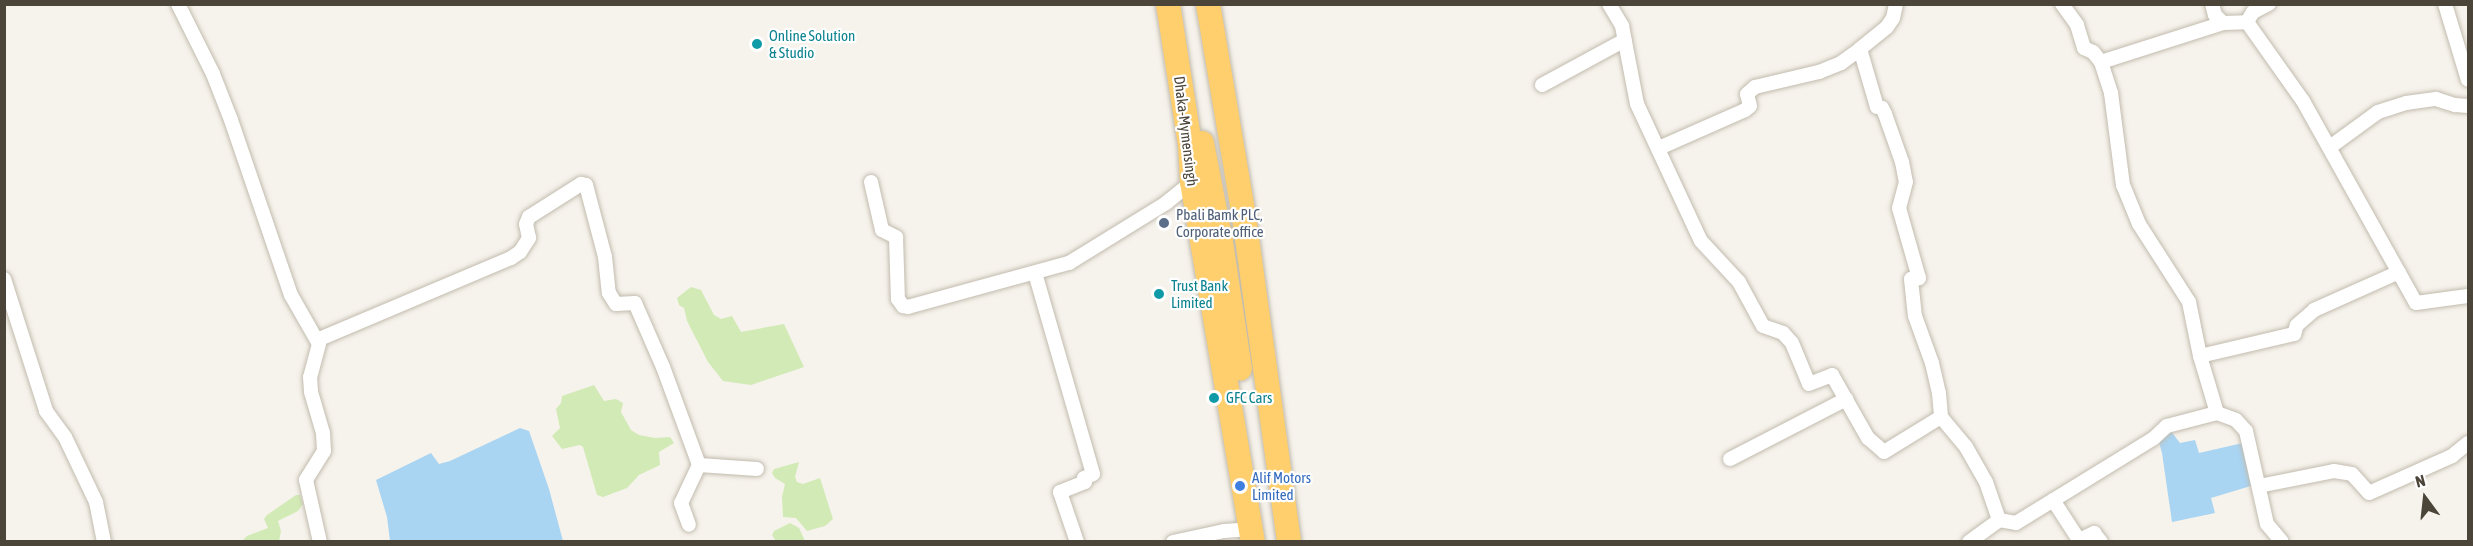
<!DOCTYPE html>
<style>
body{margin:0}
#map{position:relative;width:2473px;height:546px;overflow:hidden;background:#f6f3ec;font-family:"Asap Condensed",sans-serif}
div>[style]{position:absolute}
.green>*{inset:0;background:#d2eab5}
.water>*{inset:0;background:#a9d4f2}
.roads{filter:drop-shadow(0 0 2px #c2bbae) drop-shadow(0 0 2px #c2bbae)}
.street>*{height:14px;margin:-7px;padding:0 7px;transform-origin:7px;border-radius:7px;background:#fff}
.highway>*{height:24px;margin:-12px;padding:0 12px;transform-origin:12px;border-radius:12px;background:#ffcf6e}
.dots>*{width:16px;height:16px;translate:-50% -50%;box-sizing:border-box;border:3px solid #fff;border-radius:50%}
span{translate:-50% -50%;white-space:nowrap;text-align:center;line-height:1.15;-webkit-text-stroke:4.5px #fff;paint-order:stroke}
.culture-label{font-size:15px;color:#0d838f}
.left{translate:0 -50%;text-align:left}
.street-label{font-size:15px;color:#4b4439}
.service-label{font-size:15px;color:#4e5e75}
.shop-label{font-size:15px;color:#366cbe}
.frame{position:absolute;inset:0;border:6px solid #4b4439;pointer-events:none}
.north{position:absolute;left:2395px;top:468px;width:60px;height:60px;-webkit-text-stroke:4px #fff;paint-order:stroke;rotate:345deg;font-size:16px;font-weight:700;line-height:24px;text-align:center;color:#4b4439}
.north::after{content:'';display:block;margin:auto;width:21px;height:27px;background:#4b4439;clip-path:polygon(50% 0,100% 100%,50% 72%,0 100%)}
</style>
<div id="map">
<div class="green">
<i style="clip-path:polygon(691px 287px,701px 290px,714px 315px,721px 319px,732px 316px,741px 332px,784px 324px,804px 367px,751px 385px,723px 381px,708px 362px,687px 321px,684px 308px,679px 305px,677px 298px)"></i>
<i style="clip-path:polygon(594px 385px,604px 401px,616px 399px,623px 403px,621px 412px,631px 430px,639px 435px,655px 438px,670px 437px,674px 443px,659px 452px,660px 465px,639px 475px,627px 488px,603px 497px,597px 495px,583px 447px,580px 445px,562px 449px,552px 436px,560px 428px,556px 409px,561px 403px,562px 396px)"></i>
<i style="clip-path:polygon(799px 462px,795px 477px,797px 482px,803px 484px,820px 478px,833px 519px,825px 526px,807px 531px,796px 518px,783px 517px,782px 497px,785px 484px,775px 478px,772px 473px,774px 469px)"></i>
<i style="clip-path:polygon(296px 495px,300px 495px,303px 504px,298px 511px,278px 521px,281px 531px,279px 541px,242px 541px,247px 536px,268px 528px,264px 519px,267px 515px)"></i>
<i style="clip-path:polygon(790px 523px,799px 528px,805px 541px,776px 541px,772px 535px,774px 531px)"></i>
</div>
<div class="water">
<i style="clip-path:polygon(520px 428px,529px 431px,549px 489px,563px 541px,390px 541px,387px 517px,376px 480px,431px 453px,439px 464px,450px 461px)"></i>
<i style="clip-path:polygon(2171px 431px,2180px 443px,2195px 440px,2199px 453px,2243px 443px,2254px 485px,2211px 498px,2215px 513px,2172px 522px,2162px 453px,2158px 439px)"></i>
</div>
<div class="roads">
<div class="street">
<i style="left:178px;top:4px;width:78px;rotate:63.4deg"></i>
<i style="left:213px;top:74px;width:49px;rotate:68.6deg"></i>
<i style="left:231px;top:120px;width:185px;rotate:71.1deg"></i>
<i style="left:291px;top:295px;width:56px;rotate:60.3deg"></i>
<i style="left:319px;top:344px;width:34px;rotate:105deg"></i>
<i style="left:310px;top:377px;width:15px;rotate:86deg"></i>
<i style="left:311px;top:392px;width:43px;rotate:73.7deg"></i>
<i style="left:323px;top:433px;width:18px;rotate:87deg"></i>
<i style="left:324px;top:451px;width:34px;rotate:122deg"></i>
<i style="left:306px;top:480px;width:64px;rotate:77.3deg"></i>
<i style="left:1609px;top:4px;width:26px;rotate:59deg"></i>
<i style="left:1622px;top:26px;width:79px;rotate:79.1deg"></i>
<i style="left:1637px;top:104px;width:151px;rotate:65deg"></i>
<i style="left:1701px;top:241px;width:56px;rotate:47.2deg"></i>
<i style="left:1739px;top:282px;width:50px;rotate:61.4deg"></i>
<i style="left:1763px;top:326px;width:21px;rotate:19deg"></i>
<i style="left:1783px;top:333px;width:13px;rotate:48deg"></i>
<i style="left:1792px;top:343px;width:44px;rotate:67.5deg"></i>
<i style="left:1809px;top:384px;width:25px;rotate:-21deg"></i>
<i style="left:1832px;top:375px;width:73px;rotate:60.3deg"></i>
<i style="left:1868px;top:438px;width:21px;rotate:41deg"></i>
<i style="left:1884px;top:452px;width:67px;rotate:-31.6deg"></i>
<i style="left:1896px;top:4px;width:14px;rotate:102deg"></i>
<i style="left:1893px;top:18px;width:11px;rotate:124deg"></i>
<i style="left:1887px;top:27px;width:35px;rotate:141deg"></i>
<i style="left:1860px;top:49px;width:60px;rotate:73.7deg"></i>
<i style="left:1877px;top:107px;width:5px;rotate:11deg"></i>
<i style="left:1882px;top:108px;width:7px;rotate:63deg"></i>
<i style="left:1885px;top:114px;width:51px;rotate:70.5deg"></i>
<i style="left:1902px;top:162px;width:20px;rotate:79deg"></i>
<i style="left:1906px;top:182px;width:27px;rotate:105deg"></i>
<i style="left:1899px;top:208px;width:73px;rotate:74.1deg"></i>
<i style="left:1919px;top:278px;width:8px;rotate:173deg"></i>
<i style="left:1911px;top:279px;width:37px;rotate:84deg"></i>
<i style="left:1915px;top:316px;width:50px;rotate:70.1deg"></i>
<i style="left:1932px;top:363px;width:31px;rotate:77deg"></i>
<i style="left:1939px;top:393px;width:24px;rotate:85deg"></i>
<i style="left:1941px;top:417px;width:39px;rotate:50deg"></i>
<i style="left:1966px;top:447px;width:40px;rotate:60.3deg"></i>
<i style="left:1986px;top:482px;width:40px;rotate:71.1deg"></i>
<i style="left:2062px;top:4px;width:26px;rotate:54deg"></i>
<i style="left:2077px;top:25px;width:24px;rotate:73deg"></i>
<i style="left:2084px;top:48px;width:10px;rotate:24deg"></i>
<i style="left:2093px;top:52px;width:13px;rotate:51deg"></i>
<i style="left:2101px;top:62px;width:33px;rotate:72deg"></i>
<i style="left:2111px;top:93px;width:93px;rotate:82.6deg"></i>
<i style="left:2123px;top:185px;width:42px;rotate:67.7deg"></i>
<i style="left:2139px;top:224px;width:93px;rotate:57.3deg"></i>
<i style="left:2189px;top:302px;width:55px;rotate:78.5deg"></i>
<i style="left:2212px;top:4px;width:11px;rotate:75deg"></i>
<i style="left:2215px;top:15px;width:11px;rotate:45deg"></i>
<i style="left:2223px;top:23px;width:24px;rotate:-2deg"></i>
<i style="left:2247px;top:22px;width:97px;rotate:54.7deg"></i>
<i style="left:2303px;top:101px;width:231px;rotate:60.8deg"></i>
<i style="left:2416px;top:303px;width:52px;rotate:-7.7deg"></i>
<i style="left:2445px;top:4px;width:79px;rotate:73.2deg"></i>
<i style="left:2247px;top:22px;width:12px;rotate:-59deg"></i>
<i style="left:2253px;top:12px;width:18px;rotate:-27deg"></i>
<i style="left:2101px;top:62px;width:128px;rotate:-17.7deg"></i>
<i style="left:1542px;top:85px;width:94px;rotate:-28.5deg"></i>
<i style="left:2330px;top:147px;width:59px;rotate:-36.1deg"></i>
<i style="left:2378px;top:112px;width:29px;rotate:-18deg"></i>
<i style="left:2406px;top:103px;width:30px;rotate:-8deg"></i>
<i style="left:2436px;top:99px;width:20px;rotate:18deg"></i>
<i style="left:2455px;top:105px;width:13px;rotate:4deg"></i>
<i style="left:1659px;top:148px;width:94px;rotate:-23.8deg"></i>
<i style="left:1745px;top:110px;width:6px;rotate:-39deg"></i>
<i style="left:1750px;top:106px;width:12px;rotate:-104deg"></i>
<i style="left:1747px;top:94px;width:11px;rotate:-41deg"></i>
<i style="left:1755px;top:87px;width:66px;rotate:-13.2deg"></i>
<i style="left:1819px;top:72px;width:24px;rotate:-22deg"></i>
<i style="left:1841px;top:63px;width:24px;rotate:-36deg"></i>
<i style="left:871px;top:182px;width:49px;rotate:77.1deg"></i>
<i style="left:882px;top:230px;width:16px;rotate:27deg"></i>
<i style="left:896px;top:237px;width:62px;rotate:88.2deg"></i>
<i style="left:898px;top:299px;width:9px;rotate:54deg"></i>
<i style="left:903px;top:306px;width:5px;rotate:11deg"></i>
<i style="left:908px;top:307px;width:167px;rotate:-15.3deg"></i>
<i style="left:1069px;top:263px;width:114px;rotate:-31.7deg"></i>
<i style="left:1166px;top:203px;width:33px;rotate:-39deg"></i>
<i style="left:1035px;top:273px;width:209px;rotate:73.9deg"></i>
<i style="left:1093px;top:474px;width:10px;rotate:156deg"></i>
<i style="left:1084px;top:478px;width:4px;rotate:76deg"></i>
<i style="left:1085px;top:482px;width:27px;rotate:158deg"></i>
<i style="left:1060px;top:492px;width:53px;rotate:71.2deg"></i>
<i style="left:4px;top:279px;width:139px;rotate:72.3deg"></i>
<i style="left:46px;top:411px;width:32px;rotate:54deg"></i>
<i style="left:65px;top:437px;width:72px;rotate:64.5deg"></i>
<i style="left:96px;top:502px;width:41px;rotate:78.7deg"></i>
<i style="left:317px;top:340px;width:211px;rotate:-22.9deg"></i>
<i style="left:511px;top:258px;width:11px;rotate:-34deg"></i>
<i style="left:520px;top:252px;width:17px;rotate:-57deg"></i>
<i style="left:529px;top:238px;width:14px;rotate:-102deg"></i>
<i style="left:526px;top:224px;width:8px;rotate:-67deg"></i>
<i style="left:529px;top:217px;width:62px;rotate:-32.4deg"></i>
<i style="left:581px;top:184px;width:5px;rotate:11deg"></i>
<i style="left:586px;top:185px;width:74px;rotate:75.2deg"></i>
<i style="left:605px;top:257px;width:36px;rotate:84deg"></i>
<i style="left:609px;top:293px;width:13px;rotate:58deg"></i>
<i style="left:616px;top:304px;width:19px;rotate:-3deg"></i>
<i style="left:635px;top:303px;width:70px;rotate:66.4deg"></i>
<i style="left:663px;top:367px;width:104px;rotate:69.8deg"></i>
<i style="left:699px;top:465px;width:42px;rotate:115.3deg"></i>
<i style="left:681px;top:503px;width:23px;rotate:70deg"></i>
<i style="left:2217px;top:413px;width:59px;rotate:-106.6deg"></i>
<i style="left:2200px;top:356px;width:97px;rotate:-13.2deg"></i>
<i style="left:2294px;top:334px;width:9px;rotate:-72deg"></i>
<i style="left:2297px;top:325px;width:23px;rotate:-41deg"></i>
<i style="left:2314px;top:310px;width:93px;rotate:-24.1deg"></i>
<i style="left:1730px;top:459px;width:131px;rotate:-27.3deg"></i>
<i style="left:699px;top:465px;width:58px;rotate:3.9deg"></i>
<i style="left:2259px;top:486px;width:76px;rotate:-11.3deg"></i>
<i style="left:2334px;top:471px;width:18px;rotate:9deg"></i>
<i style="left:2352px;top:474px;width:25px;rotate:48deg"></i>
<i style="left:2369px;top:493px;width:91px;rotate:-24deg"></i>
<i style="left:2452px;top:456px;width:21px;rotate:-39deg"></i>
<i style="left:2053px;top:500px;width:48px;rotate:57deg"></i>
<i style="left:2079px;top:540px;width:17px;rotate:-25deg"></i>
<i style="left:2094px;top:533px;width:11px;rotate:52deg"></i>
<i style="left:1173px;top:542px;width:52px;rotate:-12.2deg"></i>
<i style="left:1224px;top:531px;width:27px;rotate:-4deg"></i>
<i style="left:1969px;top:542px;width:37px;rotate:-36deg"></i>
<i style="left:1999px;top:520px;width:17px;rotate:10deg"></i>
<i style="left:2016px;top:523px;width:162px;rotate:-31.6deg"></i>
<i style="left:2154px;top:438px;width:18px;rotate:-43deg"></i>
<i style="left:2167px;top:426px;width:52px;rotate:-14.6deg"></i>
<i style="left:2217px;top:413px;width:20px;rotate:20deg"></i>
<i style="left:2236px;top:420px;width:15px;rotate:48deg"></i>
<i style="left:2246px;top:431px;width:95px;rotate:77.3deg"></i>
<i style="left:2267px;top:524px;width:23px;rotate:50deg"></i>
</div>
<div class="highway">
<i style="left:1168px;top:4px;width:142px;rotate:81.1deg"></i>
<i style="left:1190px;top:144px;width:38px;rotate:87deg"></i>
<i style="left:1192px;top:182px;width:365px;rotate:80.4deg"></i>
<i style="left:1208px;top:4px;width:216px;rotate:80.4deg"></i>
<i style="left:1244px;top:217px;width:328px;rotate:82.1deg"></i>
<i style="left:1202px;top:143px;width:101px;rotate:79.1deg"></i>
<i style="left:1221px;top:242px;width:128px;rotate:81.5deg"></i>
</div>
</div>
<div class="dots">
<i style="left:757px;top:44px;background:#0f9aa8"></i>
<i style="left:1164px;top:223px;background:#5c6f8a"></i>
<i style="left:1159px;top:294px;background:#0f9aa8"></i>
<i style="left:1214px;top:398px;background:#0f9aa8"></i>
<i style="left:1240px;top:486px;background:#3f7fe0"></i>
</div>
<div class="culture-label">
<span class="left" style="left:769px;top:44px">Online Solution<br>&amp; Studio</span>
<span class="left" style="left:1171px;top:294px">Trust Bank<br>Limited</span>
<span class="left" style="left:1226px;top:398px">GFC Cars</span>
</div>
<div class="street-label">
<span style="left:1186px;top:131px;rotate:83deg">Dhaka-Mymensingh</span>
</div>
<div class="service-label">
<span class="left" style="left:1176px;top:223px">Pbali Bamk PLC,<br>Corporate office</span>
</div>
<div class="shop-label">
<span class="left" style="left:1252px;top:486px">Alif Motors<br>Limited</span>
</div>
<div class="frame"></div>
<div class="north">N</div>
</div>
